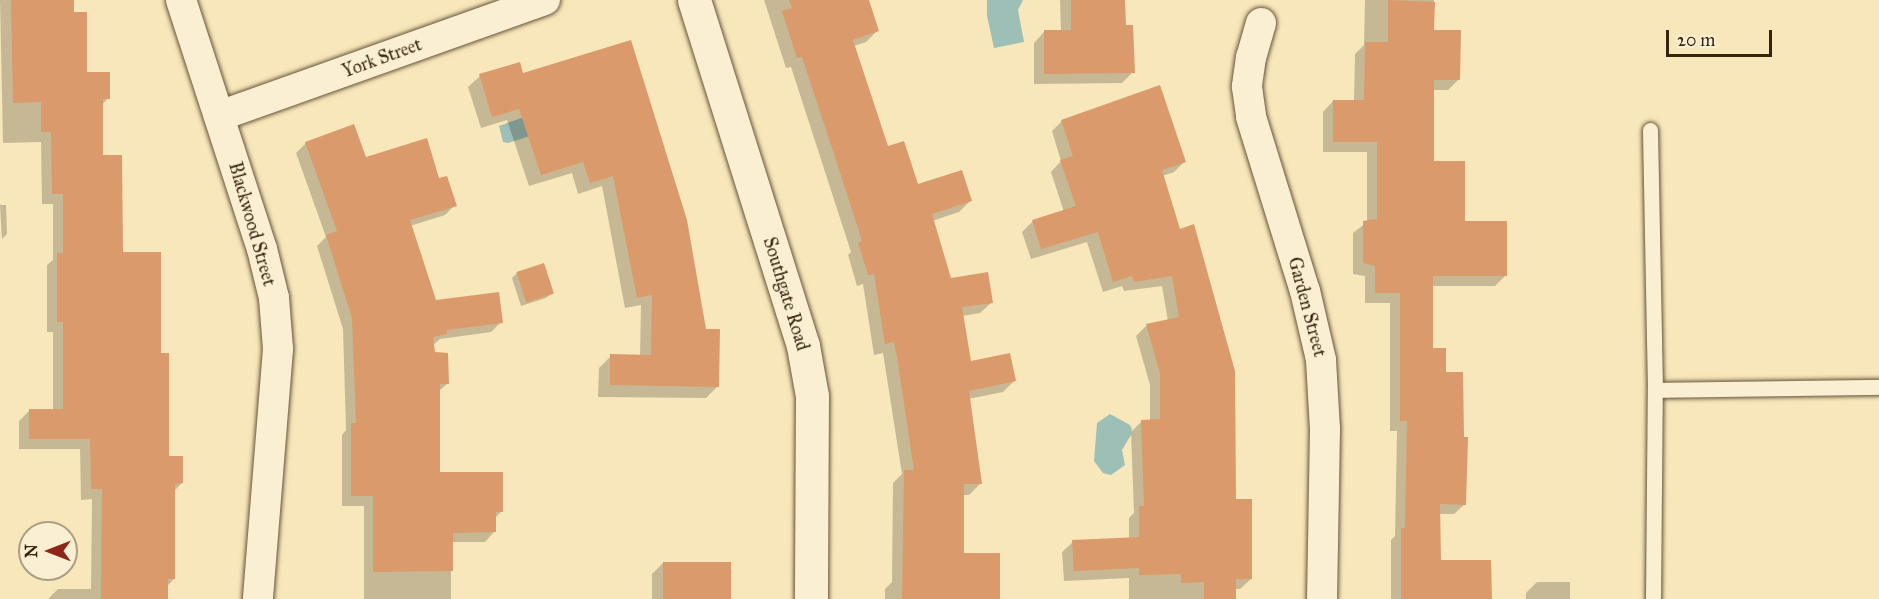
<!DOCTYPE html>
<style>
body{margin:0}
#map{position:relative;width:1879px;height:599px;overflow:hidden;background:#f8e7ba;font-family:"IM FELL Great Primer",serif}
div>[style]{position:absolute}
.water>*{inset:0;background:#9ebfb5}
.shadow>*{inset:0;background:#0003}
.building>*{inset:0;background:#da9a6b;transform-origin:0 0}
.roads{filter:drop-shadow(0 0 2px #66553a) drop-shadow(0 0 2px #66553a)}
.lane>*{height:15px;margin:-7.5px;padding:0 7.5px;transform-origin:7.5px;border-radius:7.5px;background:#faefd2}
.street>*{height:30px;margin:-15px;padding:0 15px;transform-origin:15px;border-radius:15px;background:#faefd2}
.secondary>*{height:33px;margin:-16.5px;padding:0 16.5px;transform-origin:16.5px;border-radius:16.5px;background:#faefd2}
span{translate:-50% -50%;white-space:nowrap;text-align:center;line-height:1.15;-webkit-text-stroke:4.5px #faefd2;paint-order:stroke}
.street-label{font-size:18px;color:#362410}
.north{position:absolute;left:18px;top:521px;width:60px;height:60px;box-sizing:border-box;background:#faefd2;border:2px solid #ac9e84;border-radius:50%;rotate:270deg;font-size:16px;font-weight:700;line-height:24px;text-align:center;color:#362410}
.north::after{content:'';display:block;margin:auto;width:21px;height:27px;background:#8f2418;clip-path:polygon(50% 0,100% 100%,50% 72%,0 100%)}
.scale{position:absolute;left:1666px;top:30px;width:106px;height:27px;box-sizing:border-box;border:3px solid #362410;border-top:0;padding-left:8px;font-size:18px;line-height:21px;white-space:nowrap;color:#362410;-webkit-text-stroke:4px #faefd2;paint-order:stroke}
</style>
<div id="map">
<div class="water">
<i style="clip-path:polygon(987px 0,1023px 0,1018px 10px,1024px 42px,994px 48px,987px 16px)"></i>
<i style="clip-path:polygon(538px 112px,546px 131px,508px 143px,503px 142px,499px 126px)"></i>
<i style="clip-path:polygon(1110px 414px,1130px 425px,1132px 429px,1131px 435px,1122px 450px,1125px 465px,1111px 475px,1103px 473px,1094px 461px,1097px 423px)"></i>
</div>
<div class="shadow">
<i style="clip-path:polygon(0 0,73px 0,73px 14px,86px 74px,108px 98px,102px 105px,102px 157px,122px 254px,160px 355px,167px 458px,182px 483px,174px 491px,174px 579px,167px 586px,166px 599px,48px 599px,58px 589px,91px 589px,92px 499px,81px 500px,80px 449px,19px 449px,19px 421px,30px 410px,53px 410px,53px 332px,47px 332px,47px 265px,53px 260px,53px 204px,42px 204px,41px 142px,3px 143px)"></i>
<i style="clip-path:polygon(764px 0,851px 0,877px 31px,866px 42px,854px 46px,887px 148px,917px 186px,970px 201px,959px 212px,932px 221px,950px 279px,992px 302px,980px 313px,962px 316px,969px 363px,1014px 381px,1003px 392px,968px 399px,980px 484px,969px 495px,963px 495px,963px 555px,999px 599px,885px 599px,885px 589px,892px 582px,893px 483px,902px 474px,883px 353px,874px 355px,863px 284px,857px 286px,848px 255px,851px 252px,791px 67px,786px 68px)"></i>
<i style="clip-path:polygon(1060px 0,1124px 0,1124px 27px,1133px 72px,1122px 83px,1034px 84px,1034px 43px,1044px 32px,1061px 32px)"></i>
<i style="clip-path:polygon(1365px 0,1434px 0,1434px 32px,1459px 79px,1448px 90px,1432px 90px,1432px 162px,1463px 223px,1505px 276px,1495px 286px,1432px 286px,1432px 350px,1444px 373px,1465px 504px,1454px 514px,1439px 514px,1439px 562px,1490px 599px,1391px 599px,1391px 540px,1395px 536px,1397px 431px,1390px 431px,1390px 303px,1365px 303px,1365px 276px,1353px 274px,1353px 233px,1367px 222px,1367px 152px,1323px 152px,1323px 112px,1333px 101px,1354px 101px,1355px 54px,1364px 45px)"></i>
<i style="clip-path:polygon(630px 42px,718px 386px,706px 398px,598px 397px,599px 368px,611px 356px,640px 356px,641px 305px,625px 308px,602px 186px,578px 194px,572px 173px,529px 186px,507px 120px,481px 128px,468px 87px,480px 76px,522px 75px)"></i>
<i style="clip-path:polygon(1062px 121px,1185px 161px,1174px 172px,1162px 176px,1251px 579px,1240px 589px,1235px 589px,1234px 599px,1129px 599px,1129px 578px,1064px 581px,1062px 552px,1073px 542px,1129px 539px,1129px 518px,1134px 513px,1131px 432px,1142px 421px,1150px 421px,1150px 385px,1136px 336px,1147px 325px,1168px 321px,1162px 286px,1124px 291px,1122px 286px,1103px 292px,1087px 242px,1031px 259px,1022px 232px,1033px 221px,1064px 212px,1051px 172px,1061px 161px,1052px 131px)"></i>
<i style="clip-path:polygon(306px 143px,438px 180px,455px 205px,445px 215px,410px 226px,435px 302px,501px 322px,491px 332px,440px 339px,433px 345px,433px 354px,448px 383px,438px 392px,438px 473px,502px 511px,495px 518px,495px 531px,485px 542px,451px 542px,451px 599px,364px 599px,364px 506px,342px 506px,342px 435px,346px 430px,343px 329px,317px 246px,326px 237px,296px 153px)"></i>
<i style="clip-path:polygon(0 205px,6px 205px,7px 234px,2px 239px)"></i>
<i style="clip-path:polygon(517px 273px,552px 293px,546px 298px,521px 306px,512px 278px)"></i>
<i style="clip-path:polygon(663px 563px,731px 599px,652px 599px,652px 574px)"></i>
<i style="clip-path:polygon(1537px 582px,1570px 582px,1570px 599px,1526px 599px,1526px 593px)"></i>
</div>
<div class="building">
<i style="clip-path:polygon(11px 0,74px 0,74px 12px,87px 12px,87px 72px,110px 72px,110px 99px,103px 99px,103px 155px,122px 155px,123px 252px,161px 252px,161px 353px,169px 353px,169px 456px,183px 456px,183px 483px,175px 484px,175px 579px,168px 579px,168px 599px,101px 599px,102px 489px,91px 489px,90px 439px,29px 439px,29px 409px,63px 409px,63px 322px,57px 322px,57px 253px,63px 253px,63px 194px,52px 194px,51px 132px,41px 132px,41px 102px,13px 103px)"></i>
<i style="clip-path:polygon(789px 0,869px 0,879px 31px,853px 40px,888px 146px,904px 141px,918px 184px,962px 170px,972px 201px,932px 214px,951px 278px,988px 272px,993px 303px,962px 307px,971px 361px,1010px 353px,1016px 381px,969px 391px,982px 484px,964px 484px,964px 553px,1000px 553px,1000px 599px,902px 599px,904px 470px,914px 470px,897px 357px,894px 342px,885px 344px,874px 274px,868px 275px,858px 243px,862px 241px,837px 163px,802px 57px,797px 58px,782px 11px,792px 8px)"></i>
<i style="clip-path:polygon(1071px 0,1125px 0,1126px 25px,1133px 25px,1135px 73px,1044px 74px,1044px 30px,1071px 30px)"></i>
<i style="clip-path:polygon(1388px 0,1435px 2px,1434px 30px,1461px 30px,1460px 80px,1434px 80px,1434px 161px,1465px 161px,1465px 221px,1507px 221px,1507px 276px,1433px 276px,1433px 348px,1446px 348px,1446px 372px,1463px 372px,1464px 437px,1468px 437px,1466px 505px,1440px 504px,1441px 560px,1491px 560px,1492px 599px,1401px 599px,1401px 528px,1405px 528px,1407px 421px,1400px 421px,1400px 293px,1375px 293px,1375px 266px,1363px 263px,1363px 221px,1377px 219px,1377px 142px,1333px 142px,1333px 100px,1364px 100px,1365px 42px,1388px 42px)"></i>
<i style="clip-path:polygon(631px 40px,687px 220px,706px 329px,720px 329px,719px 387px,610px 385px,610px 354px,651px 355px,652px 295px,637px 298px,613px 176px,590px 183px,583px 162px,541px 175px,519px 109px,492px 117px,479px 74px,520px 62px,523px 73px)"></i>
<i style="clip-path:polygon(1160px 85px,1186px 162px,1162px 170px,1180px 229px,1194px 224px,1235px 371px,1236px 499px,1252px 499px,1252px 579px,1236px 579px,1236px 599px,1204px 599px,1204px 582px,1181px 583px,1181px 574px,1139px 575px,1139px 568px,1074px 571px,1072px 540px,1139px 537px,1139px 506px,1144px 506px,1141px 420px,1160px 419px,1160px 373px,1146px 324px,1179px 317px,1172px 276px,1134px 282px,1132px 276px,1113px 282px,1098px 232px,1041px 249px,1032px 220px,1076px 206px,1060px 160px,1073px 156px,1061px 120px)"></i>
<i style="clip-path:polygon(354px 124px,366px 157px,427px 138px,439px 178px,447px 176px,457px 206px,410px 220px,436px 300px,499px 292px,503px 323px,447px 330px,447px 334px,433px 337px,435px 352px,448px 353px,449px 384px,440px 384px,440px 472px,503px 472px,503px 512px,496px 512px,496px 532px,453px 533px,453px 571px,373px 572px,373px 496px,351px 496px,351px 423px,356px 423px,352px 318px,326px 235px,337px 231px,305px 142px)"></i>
<i style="left:544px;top:263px;width:32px;height:29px;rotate:72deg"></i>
<i style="left:663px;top:562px;width:68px;height:37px"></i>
</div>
<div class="roads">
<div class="lane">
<i style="left:1650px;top:130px;width:260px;rotate:88.9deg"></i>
<i style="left:1655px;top:390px;width:224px;rotate:-0.8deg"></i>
<i style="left:1653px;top:599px;width:209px;rotate:-89.5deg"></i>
</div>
<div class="street">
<i style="left:181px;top:0;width:262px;rotate:72deg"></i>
<i style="left:262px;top:249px;width:50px;rotate:76.2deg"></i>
<i style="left:274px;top:298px;width:51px;rotate:85.5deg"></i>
<i style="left:278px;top:349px;width:251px;rotate:94.6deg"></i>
<i style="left:1261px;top:23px;width:35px;rotate:106deg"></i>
<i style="left:1251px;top:57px;width:30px;rotate:98deg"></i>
<i style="left:1247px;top:87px;width:30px;rotate:82deg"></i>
<i style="left:1251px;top:117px;width:182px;rotate:72.8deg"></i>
<i style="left:1305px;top:291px;width:71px;rotate:76.9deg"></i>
<i style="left:1321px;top:360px;width:69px;rotate:86.7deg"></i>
<i style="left:1325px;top:429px;width:170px;rotate:91deg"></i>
<i style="left:219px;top:116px;width:346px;rotate:-19.6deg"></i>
</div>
<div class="secondary">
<i style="left:694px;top:0;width:363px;rotate:72.5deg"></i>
<i style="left:803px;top:346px;width:51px;rotate:79.8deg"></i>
<i style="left:812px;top:396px;width:203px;rotate:90.3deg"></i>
</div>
</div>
<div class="street-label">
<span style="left:382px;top:58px;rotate:-20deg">York Street</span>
<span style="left:252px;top:224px;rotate:74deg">Blackwood Street</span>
<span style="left:786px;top:294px;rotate:73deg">Southgate Road</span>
<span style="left:1307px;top:307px;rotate:75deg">Garden Street</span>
</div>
<div class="north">N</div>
<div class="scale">20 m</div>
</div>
